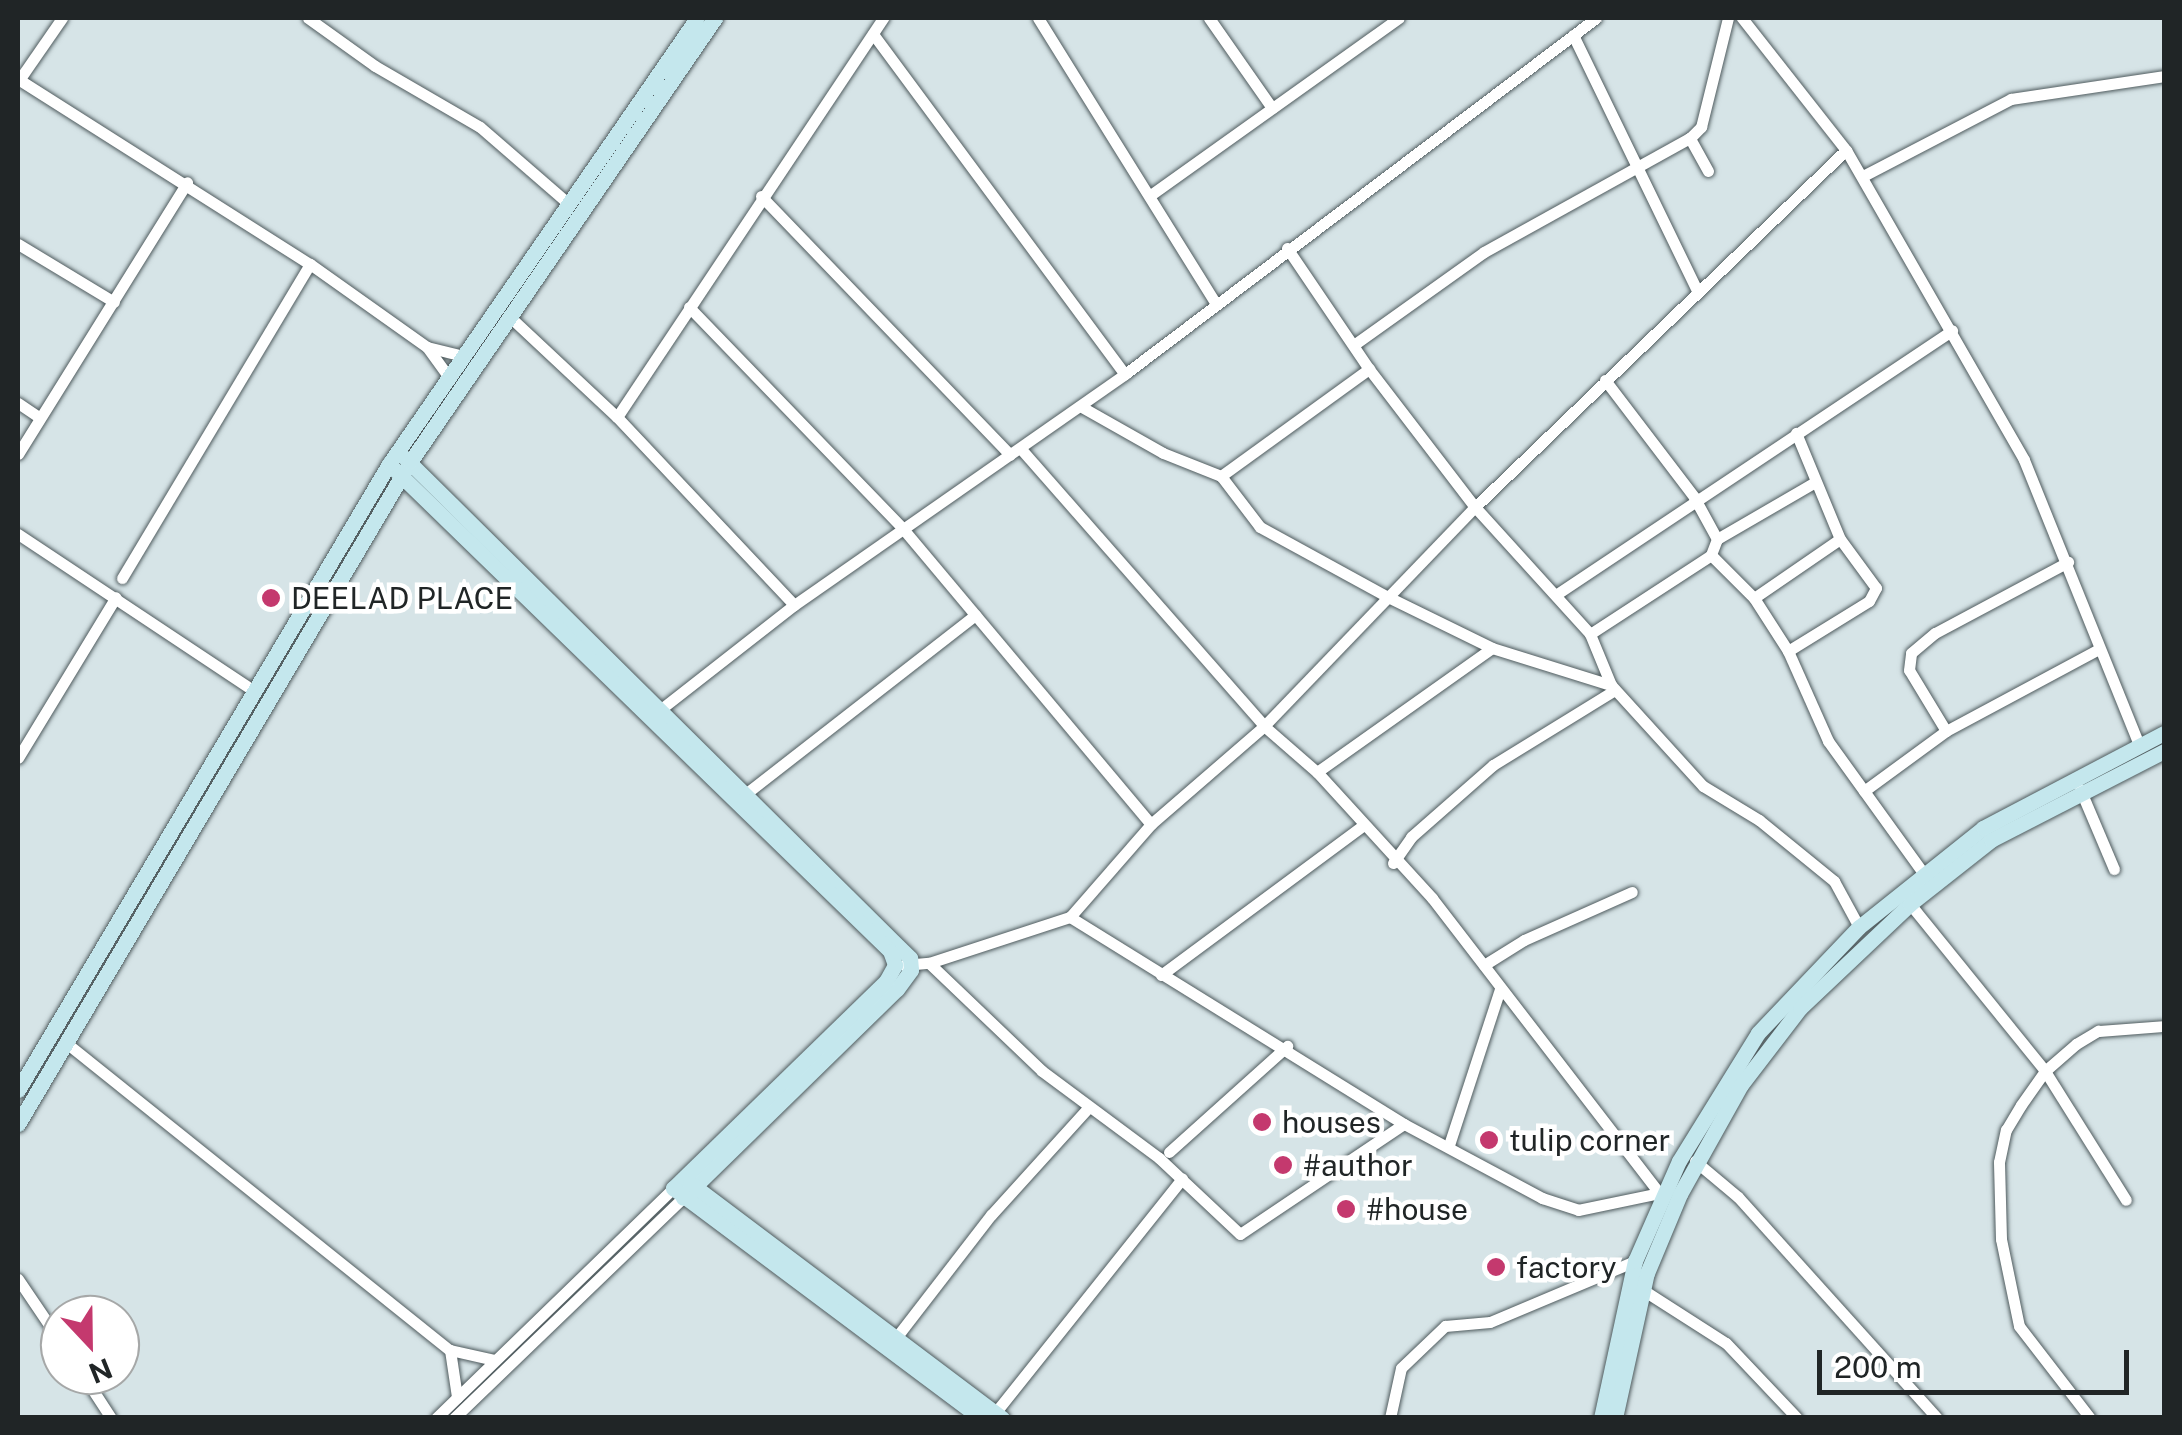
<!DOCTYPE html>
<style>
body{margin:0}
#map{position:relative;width:2182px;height:1435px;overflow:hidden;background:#d6e4e7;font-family:"Public Sans",sans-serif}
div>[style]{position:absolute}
.roads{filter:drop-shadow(0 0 2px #4f5b5e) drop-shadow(0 0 2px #4f5b5e)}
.street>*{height:11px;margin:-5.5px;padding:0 5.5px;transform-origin:5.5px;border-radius:5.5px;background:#fff}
.secondary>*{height:15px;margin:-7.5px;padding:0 7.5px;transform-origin:7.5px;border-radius:7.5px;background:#c4e7ed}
.dots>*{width:28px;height:28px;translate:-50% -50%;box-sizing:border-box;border:5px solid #fff;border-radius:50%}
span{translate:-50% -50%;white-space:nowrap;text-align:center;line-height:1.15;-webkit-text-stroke:9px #fff;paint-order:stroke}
.poi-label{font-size:30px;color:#202526}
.left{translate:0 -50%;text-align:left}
.frame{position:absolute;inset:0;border:20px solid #202526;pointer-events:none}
.north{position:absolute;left:40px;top:1295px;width:100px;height:100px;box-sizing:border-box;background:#fff;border:2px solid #a6a8a8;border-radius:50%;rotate:158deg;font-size:28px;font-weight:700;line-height:40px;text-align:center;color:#202526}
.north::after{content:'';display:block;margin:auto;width:35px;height:45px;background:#c4396e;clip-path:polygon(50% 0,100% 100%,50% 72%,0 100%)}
.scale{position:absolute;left:1817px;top:1350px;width:312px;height:45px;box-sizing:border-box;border:5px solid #202526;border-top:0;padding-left:12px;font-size:30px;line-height:35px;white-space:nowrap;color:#202526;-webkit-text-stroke:8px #fff;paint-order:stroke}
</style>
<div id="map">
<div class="roads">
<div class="street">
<i style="left:308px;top:18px;width:82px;rotate:35.6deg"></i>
<i style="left:375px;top:66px;width:121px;rotate:30.2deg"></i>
<i style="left:480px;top:127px;width:118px;rotate:40.9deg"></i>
<i style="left:1038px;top:18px;width:335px;rotate:58.1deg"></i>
<i style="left:1209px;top:18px;width:110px;rotate:55deg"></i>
<i style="left:1742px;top:18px;width:168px;rotate:51.8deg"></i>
<i style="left:1846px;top:150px;width:357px;rotate:60.1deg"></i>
<i style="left:2024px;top:460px;width:304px;rotate:68deg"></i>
<i style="left:873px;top:34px;width:423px;rotate:53.5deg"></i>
<i style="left:1573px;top:35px;width:284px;rotate:64.1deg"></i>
<i style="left:18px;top:79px;width:346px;rotate:32.4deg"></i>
<i style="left:310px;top:264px;width:143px;rotate:35.4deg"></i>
<i style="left:427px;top:347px;width:37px;rotate:54deg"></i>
<i style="left:19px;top:80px;width:75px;rotate:-55.3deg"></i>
<i style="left:1708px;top:171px;width:38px;rotate:-119deg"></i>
<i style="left:1690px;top:138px;width:16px;rotate:-45deg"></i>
<i style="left:1701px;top:127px;width:112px;rotate:-76.1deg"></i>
<i style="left:1863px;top:176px;width:167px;rotate:-27.5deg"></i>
<i style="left:2011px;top:99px;width:155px;rotate:-8.5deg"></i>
<i style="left:1152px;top:194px;width:303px;rotate:-35.5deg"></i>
<i style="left:761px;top:196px;width:359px;rotate:46.1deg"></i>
<i style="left:18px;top:244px;width:112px;rotate:31.1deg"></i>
<i style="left:1287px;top:248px;width:146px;rotate:55.9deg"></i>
<i style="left:1369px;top:369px;width:174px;rotate:52.5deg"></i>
<i style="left:1475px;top:507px;width:171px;rotate:47.8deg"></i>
<i style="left:1590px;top:634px;width:55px;rotate:67.6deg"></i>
<i style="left:1611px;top:685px;width:137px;rotate:47.7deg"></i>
<i style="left:1703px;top:786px;width:66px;rotate:31.3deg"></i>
<i style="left:1759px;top:820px;width:97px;rotate:39.1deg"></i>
<i style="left:1834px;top:881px;width:52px;rotate:61.5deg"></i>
<i style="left:689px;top:307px;width:310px;rotate:46deg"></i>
<i style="left:904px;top:530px;width:384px;rotate:50deg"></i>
<i style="left:510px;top:317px;width:146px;rotate:43.1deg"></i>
<i style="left:617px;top:417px;width:258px;rotate:46.7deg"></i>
<i style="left:1355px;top:344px;width:158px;rotate:-35.5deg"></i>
<i style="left:1484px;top:252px;width:235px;rotate:-29deg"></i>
<i style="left:427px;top:347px;width:38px;rotate:14deg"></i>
<i style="left:1605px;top:380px;width:147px;rotate:52.7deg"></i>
<i style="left:1694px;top:497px;width:48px;rotate:61.3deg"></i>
<i style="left:1717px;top:539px;width:17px;rotate:111deg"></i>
<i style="left:1711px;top:555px;width:61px;rotate:45deg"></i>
<i style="left:1754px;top:598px;width:63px;rotate:57.3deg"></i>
<i style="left:1788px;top:651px;width:98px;rotate:66deg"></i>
<i style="left:1828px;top:741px;width:164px;rotate:54.2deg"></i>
<i style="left:18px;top:403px;width:25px;rotate:34deg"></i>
<i style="left:1080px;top:406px;width:95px;rotate:29.5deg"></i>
<i style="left:1163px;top:453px;width:62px;rotate:21.6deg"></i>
<i style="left:1221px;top:476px;width:64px;rotate:52.6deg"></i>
<i style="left:1260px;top:527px;width:146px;rotate:28.7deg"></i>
<i style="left:1388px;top:597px;width:116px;rotate:26.1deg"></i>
<i style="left:1492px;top:648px;width:125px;rotate:17.3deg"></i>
<i style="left:617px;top:417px;width:480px;rotate:-56.3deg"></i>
<i style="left:1021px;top:449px;width:368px;rotate:48.7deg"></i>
<i style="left:1264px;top:726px;width:70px;rotate:41deg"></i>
<i style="left:1317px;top:772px;width:171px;rotate:47.6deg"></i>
<i style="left:1432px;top:898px;width:369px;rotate:52.4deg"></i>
<i style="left:18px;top:454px;width:320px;rotate:-58.1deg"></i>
<i style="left:1221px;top:476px;width:183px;rotate:-35.9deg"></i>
<i style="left:18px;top:534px;width:282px;rotate:33.6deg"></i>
<i style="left:1717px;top:539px;width:110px;rotate:-30.1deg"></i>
<i style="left:122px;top:578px;width:366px;rotate:-59.1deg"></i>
<i style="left:1557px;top:594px;width:475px;rotate:-33.7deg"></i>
<i style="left:1754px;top:598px;width:104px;rotate:-34.5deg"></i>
<i style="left:1590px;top:634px;width:145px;rotate:-33.1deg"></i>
<i style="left:1788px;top:651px;width:95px;rotate:-31.7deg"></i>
<i style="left:1869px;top:601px;width:15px;rotate:-62deg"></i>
<i style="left:1876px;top:588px;width:61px;rotate:-126.3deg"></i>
<i style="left:1840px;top:539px;width:115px;rotate:-112.5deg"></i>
<i style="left:661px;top:709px;width:169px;rotate:-38deg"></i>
<i style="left:794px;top:605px;width:404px;rotate:-34.9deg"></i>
<i style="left:1125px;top:374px;width:590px;rotate:-37.08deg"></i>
<i style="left:1946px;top:731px;width:71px;rotate:-121.2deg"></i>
<i style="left:1909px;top:670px;width:17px;rotate:-83deg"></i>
<i style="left:1911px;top:653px;width:31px;rotate:-40deg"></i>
<i style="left:1935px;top:633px;width:151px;rotate:-28.1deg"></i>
<i style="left:18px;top:758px;width:188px;rotate:-58.7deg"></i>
<i style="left:1317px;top:772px;width:214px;rotate:-35.3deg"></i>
<i style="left:2080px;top:789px;width:87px;rotate:67deg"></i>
<i style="left:1864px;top:791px;width:102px;rotate:-36.2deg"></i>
<i style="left:1946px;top:731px;width:174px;rotate:-28.2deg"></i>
<i style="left:748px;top:792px;width:288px;rotate:-37.9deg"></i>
<i style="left:1393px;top:863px;width:32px;rotate:-55deg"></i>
<i style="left:1411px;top:837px;width:109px;rotate:-41.3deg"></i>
<i style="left:1493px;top:765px;width:143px;rotate:-31.6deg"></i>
<i style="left:1910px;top:904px;width:215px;rotate:51deg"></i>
<i style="left:2045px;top:1071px;width:152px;rotate:57.9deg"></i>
<i style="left:1070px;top:917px;width:393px;rotate:31.8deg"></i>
<i style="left:1404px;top:1124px;width:157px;rotate:28.2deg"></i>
<i style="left:1542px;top:1198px;width:38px;rotate:18deg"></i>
<i style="left:1578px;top:1210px;width:84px;rotate:-11.7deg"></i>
<i style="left:929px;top:963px;width:156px;rotate:43.7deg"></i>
<i style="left:1042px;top:1071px;width:146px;rotate:36.6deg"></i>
<i style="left:1159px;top:1158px;width:111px;rotate:43.2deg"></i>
<i style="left:1240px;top:1234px;width:197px;rotate:-33.9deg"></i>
<i style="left:904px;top:965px;width:25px;rotate:-5deg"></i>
<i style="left:929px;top:963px;width:148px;rotate:-18.1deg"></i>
<i style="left:1070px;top:917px;width:123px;rotate:-48.9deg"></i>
<i style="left:1151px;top:824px;width:150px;rotate:-40.9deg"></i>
<i style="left:1264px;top:726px;width:304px;rotate:-46.1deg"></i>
<i style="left:1475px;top:507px;width:515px;rotate:-43.9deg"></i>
<i style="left:1484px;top:965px;width:47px;rotate:-32deg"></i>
<i style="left:1524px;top:940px;width:118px;rotate:-24deg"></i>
<i style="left:1161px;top:975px;width:250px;rotate:-36.5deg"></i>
<i style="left:65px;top:1042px;width:493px;rotate:38.7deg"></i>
<i style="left:450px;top:1350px;width:45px;rotate:12.8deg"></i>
<i style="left:1449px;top:1145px;width:164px;rotate:-71.9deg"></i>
<i style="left:1169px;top:1152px;width:159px;rotate:-41.9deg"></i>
<i style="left:1695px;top:1161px;width:56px;rotate:39.9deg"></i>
<i style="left:1738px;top:1197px;width:297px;rotate:48deg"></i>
<i style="left:18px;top:1279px;width:75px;rotate:55.9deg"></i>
<i style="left:1643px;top:1290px;width:98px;rotate:32.6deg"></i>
<i style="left:1726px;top:1343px;width:103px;rotate:46.6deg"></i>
<i style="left:895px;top:1339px;width:157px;rotate:-52.3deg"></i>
<i style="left:991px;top:1215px;width:143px;rotate:-47.8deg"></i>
<i style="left:450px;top:1350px;width:48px;rotate:81.5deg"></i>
<i style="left:83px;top:1375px;width:51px;rotate:56.9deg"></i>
<i style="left:995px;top:1413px;width:300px;rotate:-51.4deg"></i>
<i style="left:436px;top:1418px;width:330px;rotate:-44.1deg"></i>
<i style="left:454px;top:1418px;width:318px;rotate:-43.9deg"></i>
<i style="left:1390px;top:1418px;width:51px;rotate:-77.6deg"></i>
<i style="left:1401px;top:1368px;width:61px;rotate:-43.7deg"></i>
<i style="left:1445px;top:1326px;width:45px;rotate:-5.1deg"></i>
<i style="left:1490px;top:1322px;width:157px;rotate:-22.8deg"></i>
<i style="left:2090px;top:1418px;width:116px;rotate:-127.7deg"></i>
<i style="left:2019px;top:1326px;width:89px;rotate:-101.7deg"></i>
<i style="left:2001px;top:1239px;width:77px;rotate:-91.5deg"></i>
<i style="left:1999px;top:1162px;width:33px;rotate:-78deg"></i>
<i style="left:2006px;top:1130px;width:29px;rotate:-59deg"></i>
<i style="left:2021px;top:1105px;width:42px;rotate:-54.8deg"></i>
<i style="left:2045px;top:1071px;width:41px;rotate:-41.1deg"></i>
<i style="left:2076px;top:1044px;width:26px;rotate:-31deg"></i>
<i style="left:2098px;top:1031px;width:66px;rotate:-4.3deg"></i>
</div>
<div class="secondary">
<i style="left:405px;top:458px;width:711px;rotate:44.71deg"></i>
<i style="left:910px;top:958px;width:12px;rotate:85deg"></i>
<i style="left:911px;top:970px;width:24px;rotate:126deg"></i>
<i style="left:897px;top:989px;width:299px;rotate:135.7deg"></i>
<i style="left:389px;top:464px;width:699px;rotate:44.19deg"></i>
<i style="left:890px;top:951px;width:15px;rotate:70deg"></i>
<i style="left:895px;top:965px;width:18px;rotate:119deg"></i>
<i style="left:886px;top:981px;width:297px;rotate:135.8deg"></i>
<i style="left:673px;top:1188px;width:384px;rotate:36.8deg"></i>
<i style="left:18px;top:1090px;width:728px;rotate:-59.35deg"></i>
<i style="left:389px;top:464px;width:542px;rotate:-55.37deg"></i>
<i style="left:18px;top:1124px;width:769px;rotate:-59.37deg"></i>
<i style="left:410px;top:462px;width:539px;rotate:-55.51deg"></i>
<i style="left:690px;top:1183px;width:391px;rotate:37deg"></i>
<i style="left:1601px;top:1418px;width:161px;rotate:-77.8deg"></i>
<i style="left:1635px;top:1261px;width:109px;rotate:-66.3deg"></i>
<i style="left:1679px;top:1161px;width:150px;rotate:-58.3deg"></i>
<i style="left:1758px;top:1033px;width:146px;rotate:-46.4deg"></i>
<i style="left:1859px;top:927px;width:159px;rotate:-38.6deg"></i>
<i style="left:1983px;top:828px;width:204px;rotate:-27.7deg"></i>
<i style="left:1615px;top:1418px;width:148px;rotate:-77.6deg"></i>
<i style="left:1647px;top:1273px;width:86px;rotate:-67.3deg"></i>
<i style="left:1680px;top:1194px;width:125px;rotate:-60.8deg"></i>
<i style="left:1741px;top:1085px;width:97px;rotate:-52.5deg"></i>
<i style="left:1800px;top:1008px;width:151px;rotate:-43.4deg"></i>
<i style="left:1910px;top:904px;width:103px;rotate:-38.3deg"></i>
<i style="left:1991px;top:840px;width:195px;rotate:-27.2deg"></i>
</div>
</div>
<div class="dots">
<i style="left:271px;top:598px;background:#c4396e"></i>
<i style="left:1262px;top:1122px;background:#c4396e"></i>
<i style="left:1489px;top:1140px;background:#c4396e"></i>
<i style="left:1283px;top:1165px;background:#c4396e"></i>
<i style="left:1346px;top:1209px;background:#c4396e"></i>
<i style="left:1496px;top:1267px;background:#c4396e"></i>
</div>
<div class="poi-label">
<span class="left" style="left:291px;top:598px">DEELAD PLACE</span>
<span class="left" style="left:1282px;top:1122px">houses</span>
<span class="left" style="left:1509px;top:1140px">tulip corner</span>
<span class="left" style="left:1303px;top:1165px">#author</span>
<span class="left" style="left:1366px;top:1209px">#house</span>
<span class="left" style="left:1516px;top:1267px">factory</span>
</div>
<div class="frame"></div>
<div class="north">N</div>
<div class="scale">200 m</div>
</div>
